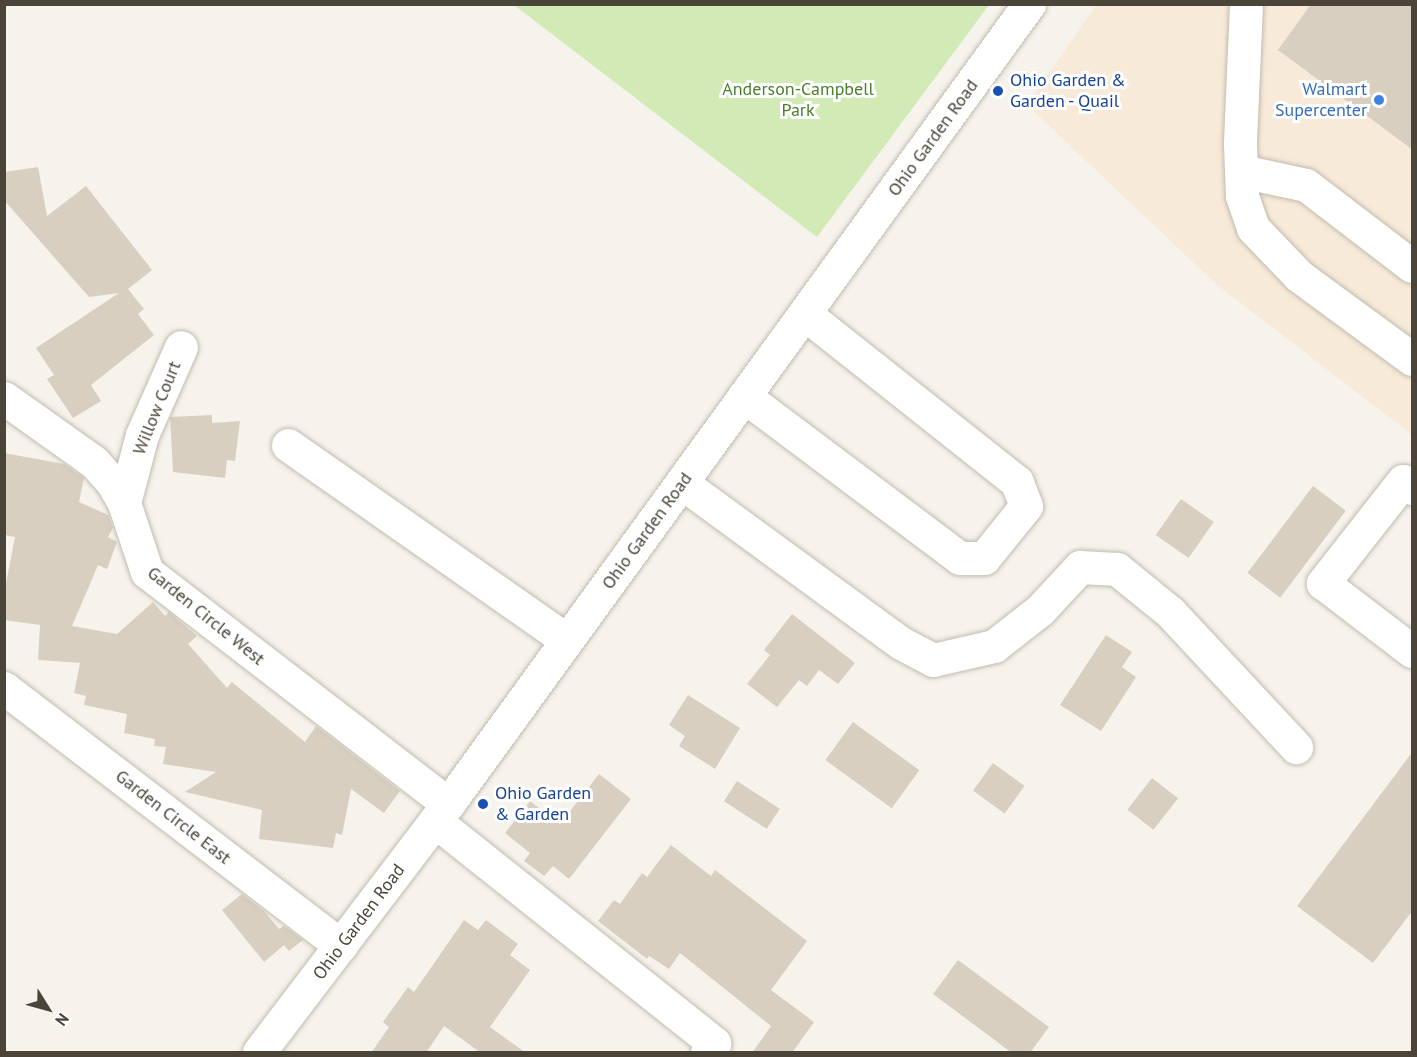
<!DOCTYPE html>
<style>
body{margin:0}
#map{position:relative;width:1417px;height:1057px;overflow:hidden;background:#f6f3ec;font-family:"PT Sans",sans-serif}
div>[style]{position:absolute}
.commercial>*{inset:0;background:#f7ead8}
.green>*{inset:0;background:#d2eab5}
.building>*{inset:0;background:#d8cfc1;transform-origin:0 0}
.roads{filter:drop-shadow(0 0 2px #c2bbae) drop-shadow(0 0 2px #c2bbae)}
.minor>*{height:33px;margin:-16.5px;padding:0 16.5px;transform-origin:16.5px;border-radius:16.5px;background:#fff}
.dots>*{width:16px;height:16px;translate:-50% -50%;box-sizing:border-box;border:3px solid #fff;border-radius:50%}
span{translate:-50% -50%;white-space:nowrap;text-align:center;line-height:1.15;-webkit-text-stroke:6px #fff;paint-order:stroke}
.transit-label{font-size:18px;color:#164399}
.left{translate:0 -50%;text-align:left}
.park-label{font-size:18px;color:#4a7f2a}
.shop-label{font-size:18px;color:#366cbe}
.right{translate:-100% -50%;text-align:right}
.street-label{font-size:18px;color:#4b4439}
.frame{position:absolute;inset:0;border:6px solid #4b4439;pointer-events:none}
.north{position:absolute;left:18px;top:979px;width:60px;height:60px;-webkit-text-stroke:4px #fff;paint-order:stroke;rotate:127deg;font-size:16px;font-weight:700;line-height:24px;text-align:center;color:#4b4439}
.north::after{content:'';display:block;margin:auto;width:21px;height:27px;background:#4b4439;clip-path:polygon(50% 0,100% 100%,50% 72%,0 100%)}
</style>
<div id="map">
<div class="commercial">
<i style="clip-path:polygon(1096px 5px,1412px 5px,1412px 435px,1216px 284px,1027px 105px)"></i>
</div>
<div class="green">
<i style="clip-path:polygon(514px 5px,989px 5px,817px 237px)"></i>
</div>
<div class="building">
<i style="clip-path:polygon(1311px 4px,1413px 4px,1413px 150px,1278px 50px)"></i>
<i style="clip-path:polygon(38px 167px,47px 216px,86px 186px,152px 270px,128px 289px,144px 309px,138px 314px,154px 335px,91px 385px,101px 401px,73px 418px,47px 379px,54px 375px,36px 348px,119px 293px,89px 297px,4px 200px,4px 172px)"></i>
<i style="clip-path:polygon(212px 415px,212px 423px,240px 421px,235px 461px,227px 460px,225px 478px,173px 472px,170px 417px)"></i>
<i style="clip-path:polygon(4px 453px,64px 464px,84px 478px,79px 502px,108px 515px,113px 528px,108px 537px,117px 542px,107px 569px,98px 565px,72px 626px,117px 634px,153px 602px,165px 616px,169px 612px,197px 636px,188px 644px,227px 688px,232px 682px,305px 742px,316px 726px,400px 791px,384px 813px,351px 789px,342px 835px,336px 833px,333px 848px,259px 839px,262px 810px,185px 792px,216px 772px,163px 764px,166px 747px,154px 746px,155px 739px,124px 733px,127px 714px,84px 705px,86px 696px,74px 693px,80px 663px,38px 660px,40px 625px,4px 620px,4px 594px,15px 537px,4px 535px)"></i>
<i style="left:1313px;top:486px;width:41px;height:109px;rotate:37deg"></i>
<i style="left:1181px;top:499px;width:40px;height:44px;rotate:35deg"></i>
<i style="clip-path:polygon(792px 614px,855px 663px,838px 684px,819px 670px,807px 686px,799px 680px,777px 707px,747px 684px,770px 655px,764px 650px)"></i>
<i style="clip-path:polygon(1106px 635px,1132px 652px,1122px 667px,1136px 677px,1101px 731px,1060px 705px)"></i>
<i style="clip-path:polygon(688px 695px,740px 728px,715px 769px,679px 746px,685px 736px,669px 725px)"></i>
<i style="left:853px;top:722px;width:82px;height:47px;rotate:36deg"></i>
<i style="clip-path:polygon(1413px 751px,1413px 910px,1373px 963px,1297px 906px)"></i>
<i style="left:993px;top:763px;width:39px;height:34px;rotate:36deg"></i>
<i style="clip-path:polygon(599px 774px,631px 799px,569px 879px,553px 866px,544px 876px,524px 861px,530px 853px,505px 833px,530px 801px,560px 824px)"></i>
<i style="left:1152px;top:778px;width:33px;height:40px;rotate:38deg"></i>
<i style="left:737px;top:781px;width:51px;height:24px;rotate:33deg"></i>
<i style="clip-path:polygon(671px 845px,711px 876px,715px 870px,807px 941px,771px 990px,814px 1022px,792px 1053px,752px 1053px,771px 1026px,680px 953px,669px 969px,649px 956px,647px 959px,598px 921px,614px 900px,620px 904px,642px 873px,647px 877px)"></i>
<i style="clip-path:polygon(242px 894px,264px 911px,279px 929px,284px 926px,303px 940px,289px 951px,284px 945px,264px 962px,222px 910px)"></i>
<i style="clip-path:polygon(464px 920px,478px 930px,486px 920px,518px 944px,510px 955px,530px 970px,490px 1027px,526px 1053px,481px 1053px,444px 1026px,426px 1053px,371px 1053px,389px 1027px,383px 1022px,408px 987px,414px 992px)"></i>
<i style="clip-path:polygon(958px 960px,1049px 1027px,1030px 1053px,1012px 1053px,933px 994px)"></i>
</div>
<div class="roads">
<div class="minor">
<i style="left:1246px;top:4px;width:140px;rotate:92.5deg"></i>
<i style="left:1240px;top:144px;width:52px;rotate:87.8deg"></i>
<i style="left:1242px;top:196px;width:34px;rotate:71deg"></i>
<i style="left:1253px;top:228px;width:66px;rotate:46.2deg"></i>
<i style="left:1299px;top:276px;width:140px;rotate:36.3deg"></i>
<i style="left:1241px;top:171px;width:66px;rotate:12.2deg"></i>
<i style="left:1306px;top:185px;width:133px;rotate:37.4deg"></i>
<i style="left:744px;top:396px;width:270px;rotate:36.9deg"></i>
<i style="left:960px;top:558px;width:24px"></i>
<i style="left:984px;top:558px;width:67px;rotate:-51.1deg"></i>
<i style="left:1026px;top:506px;width:26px;rotate:-111deg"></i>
<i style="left:1017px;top:482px;width:270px;rotate:-141.6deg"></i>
<i style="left:4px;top:398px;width:110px;rotate:35.4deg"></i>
<i style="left:94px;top:462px;width:27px;rotate:48deg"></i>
<i style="left:112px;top:482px;width:24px;rotate:60deg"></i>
<i style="left:124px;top:503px;width:73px;rotate:71.6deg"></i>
<i style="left:147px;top:572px;width:380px;rotate:37.6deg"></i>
<i style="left:288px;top:445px;width:340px;rotate:35deg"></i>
<i style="left:682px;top:483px;width:271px;rotate:36.2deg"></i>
<i style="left:901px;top:643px;width:36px;rotate:28deg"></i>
<i style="left:933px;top:660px;width:63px;rotate:-12.9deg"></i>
<i style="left:994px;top:646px;width:58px;rotate:-38deg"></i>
<i style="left:1040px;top:610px;width:59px;rotate:-47.1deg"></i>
<i style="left:1080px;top:567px;width:37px;rotate:3deg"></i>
<i style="left:1117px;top:569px;width:68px;rotate:39.1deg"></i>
<i style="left:1170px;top:612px;width:185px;rotate:47deg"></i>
<i style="left:1412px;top:488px;width:11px;rotate:-142deg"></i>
<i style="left:1403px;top:481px;width:130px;rotate:128.1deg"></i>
<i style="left:1323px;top:583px;width:112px;rotate:37.4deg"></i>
<i style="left:124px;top:503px;width:70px;rotate:-75.2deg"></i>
<i style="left:142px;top:435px;width:96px;rotate:-66.1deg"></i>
<i style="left:4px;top:688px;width:424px;rotate:37.4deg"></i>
<i style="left:435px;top:821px;width:357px;rotate:38.5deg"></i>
<i style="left:714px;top:1043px;width:11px;rotate:128deg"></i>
<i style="left:259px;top:1052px;width:312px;rotate:-52.7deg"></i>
<i style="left:448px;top:804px;width:989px;rotate:-54.01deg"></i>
</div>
</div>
<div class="dots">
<i style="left:998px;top:91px;background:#1a4fb4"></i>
<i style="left:1379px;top:100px;background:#3f7fe0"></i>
<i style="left:483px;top:804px;background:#1a4fb4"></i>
</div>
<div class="transit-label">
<span class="left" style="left:1010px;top:91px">Ohio Garden &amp;<br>Garden - Quail</span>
<span class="left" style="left:495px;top:804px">Ohio Garden<br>&amp; Garden</span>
</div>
<div class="park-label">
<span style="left:798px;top:100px">Anderson-Campbell<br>Park</span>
</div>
<div class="shop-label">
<span class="right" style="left:1367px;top:100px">Walmart<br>Supercenter</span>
</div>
<div class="street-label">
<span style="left:933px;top:138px;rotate:-54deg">Ohio Garden Road</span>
<span style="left:157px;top:408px;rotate:-68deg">Willow Court</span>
<span style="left:647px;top:531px;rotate:-54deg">Ohio Garden Road</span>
<span style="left:206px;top:616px;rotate:39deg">Garden Circle West</span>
<span style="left:173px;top:817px;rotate:38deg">Garden Circle East</span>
<span style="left:359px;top:922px;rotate:-53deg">Ohio Garden Road</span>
</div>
<div class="frame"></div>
<div class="north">N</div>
</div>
